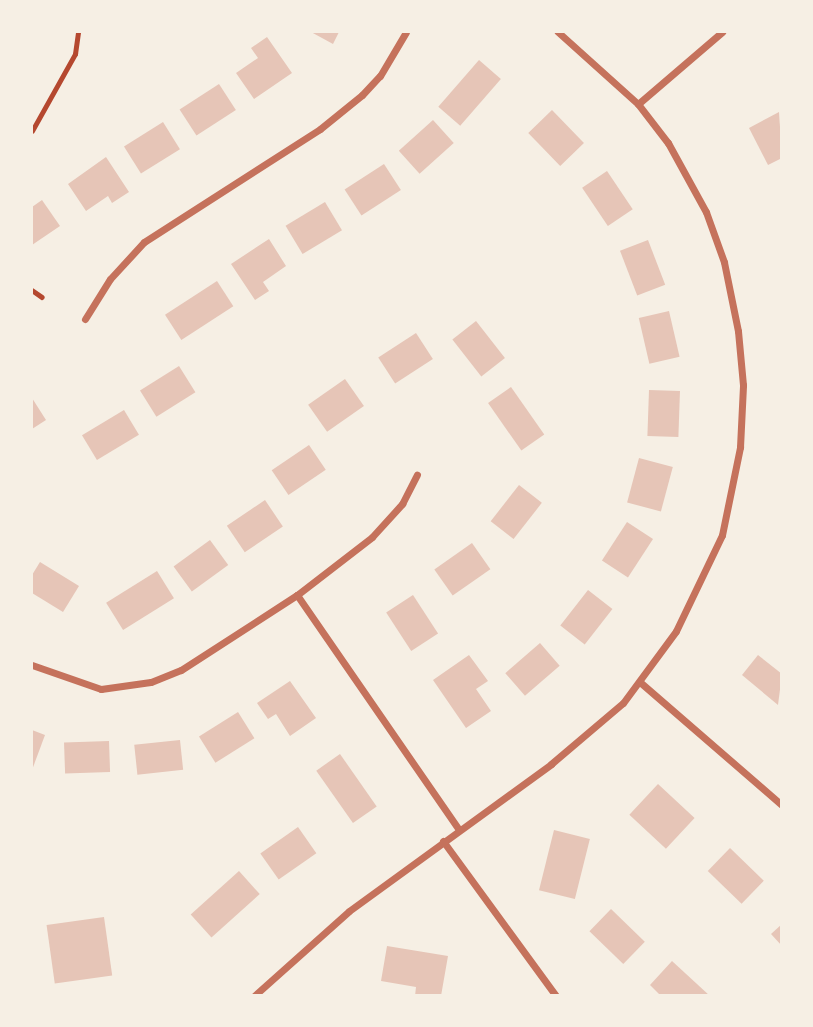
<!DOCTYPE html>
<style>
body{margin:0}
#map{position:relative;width:813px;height:1027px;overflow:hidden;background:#f6efe4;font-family:"IBM Plex Serif",serif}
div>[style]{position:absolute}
.building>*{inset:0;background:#e6c5b7;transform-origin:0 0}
.path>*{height:4.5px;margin:-2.25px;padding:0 2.25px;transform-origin:2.25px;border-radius:2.25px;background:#b5482f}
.minor>*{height:7px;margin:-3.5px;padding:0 3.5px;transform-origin:3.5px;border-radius:3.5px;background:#c5725c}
span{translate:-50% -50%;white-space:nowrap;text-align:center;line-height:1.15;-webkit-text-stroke:7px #f6efe4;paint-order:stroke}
.frame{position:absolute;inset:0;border:33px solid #f6efe4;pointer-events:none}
</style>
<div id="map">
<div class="building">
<i style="clip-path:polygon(311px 32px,339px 32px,333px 44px)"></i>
<i style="clip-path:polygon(267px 37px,292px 73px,254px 99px,236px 73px,258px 58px,251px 48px)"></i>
<i style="left:479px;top:60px;width:29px;height:62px;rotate:41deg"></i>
<i style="left:219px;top:84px;width:31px;height:47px;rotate:57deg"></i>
<i style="left:552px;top:110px;width:46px;height:33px;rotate:46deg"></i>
<i style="clip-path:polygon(779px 112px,782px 158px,768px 165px,749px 128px)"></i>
<i style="left:433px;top:120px;width:31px;height:46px;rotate:48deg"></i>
<i style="left:163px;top:122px;width:32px;height:46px;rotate:58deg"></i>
<i style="clip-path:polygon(106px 157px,129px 192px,112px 203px,108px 196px,86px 211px,68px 184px)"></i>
<i style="left:384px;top:164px;width:31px;height:47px;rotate:57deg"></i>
<i style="left:607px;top:171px;width:46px;height:30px;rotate:56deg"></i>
<i style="clip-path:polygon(42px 200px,60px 226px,32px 245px,32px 207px)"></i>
<i style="left:325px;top:202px;width:33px;height:46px;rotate:59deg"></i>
<i style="clip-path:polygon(269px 239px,286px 266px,263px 282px,269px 291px,255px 300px,231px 264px)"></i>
<i style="left:648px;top:240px;width:48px;height:30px;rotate:69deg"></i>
<i style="left:217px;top:281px;width:30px;height:62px;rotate:57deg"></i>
<i style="left:669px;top:311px;width:47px;height:31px;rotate:77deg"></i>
<i style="left:476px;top:321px;width:47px;height:30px;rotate:52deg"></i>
<i style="left:416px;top:333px;width:31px;height:45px;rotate:57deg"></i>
<i style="left:179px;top:366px;width:31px;height:46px;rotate:58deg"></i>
<i style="left:345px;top:379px;width:33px;height:45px;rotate:55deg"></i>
<i style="left:511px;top:387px;width:58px;height:28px;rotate:55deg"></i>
<i style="left:649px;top:390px;width:31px;height:46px;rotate:2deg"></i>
<i style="clip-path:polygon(32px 398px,46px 420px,32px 429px)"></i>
<i style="left:124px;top:410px;width:29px;height:49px;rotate:59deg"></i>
<i style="left:309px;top:445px;width:30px;height:45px;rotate:56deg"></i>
<i style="left:639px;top:458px;width:35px;height:46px;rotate:15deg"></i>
<i style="left:519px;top:485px;width:29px;height:46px;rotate:38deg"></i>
<i style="left:265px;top:500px;width:32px;height:46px;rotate:56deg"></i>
<i style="left:627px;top:522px;width:31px;height:46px;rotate:33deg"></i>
<i style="left:210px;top:540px;width:31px;height:45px;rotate:54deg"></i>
<i style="left:472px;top:543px;width:32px;height:46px;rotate:55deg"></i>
<i style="clip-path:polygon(40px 562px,79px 586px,63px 612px,32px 593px,32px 575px)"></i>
<i style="left:157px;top:571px;width:32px;height:60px;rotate:58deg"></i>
<i style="left:588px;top:590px;width:31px;height:45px;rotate:38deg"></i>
<i style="left:413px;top:595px;width:46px;height:32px;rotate:57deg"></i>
<i style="left:540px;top:643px;width:30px;height:46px;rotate:49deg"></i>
<i style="clip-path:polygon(469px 655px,488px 681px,476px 689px,491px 711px,466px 728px,433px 680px)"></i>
<i style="clip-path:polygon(758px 655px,782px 674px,778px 705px,742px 675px)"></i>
<i style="clip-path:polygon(290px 681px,316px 718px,290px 736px,276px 714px,268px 719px,257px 703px)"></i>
<i style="left:238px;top:712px;width:31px;height:46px;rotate:58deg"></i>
<i style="clip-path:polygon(32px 730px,45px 735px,32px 770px)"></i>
<i style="left:180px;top:740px;width:30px;height:46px;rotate:84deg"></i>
<i style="left:109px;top:741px;width:31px;height:45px;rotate:88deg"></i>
<i style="left:340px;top:754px;width:64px;height:29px;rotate:55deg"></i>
<i style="left:658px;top:784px;width:50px;height:42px;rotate:43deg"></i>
<i style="left:298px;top:827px;width:32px;height:46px;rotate:55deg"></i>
<i style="left:554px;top:830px;width:37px;height:62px;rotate:14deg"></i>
<i style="left:730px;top:848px;width:47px;height:32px;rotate:44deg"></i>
<i style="left:239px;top:871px;width:31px;height:65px;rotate:48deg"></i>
<i style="left:611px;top:909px;width:47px;height:31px;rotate:44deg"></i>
<i style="left:104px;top:917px;width:59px;height:58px;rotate:82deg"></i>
<i style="clip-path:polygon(782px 924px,782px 946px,771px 934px)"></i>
<i style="clip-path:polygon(387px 946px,448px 956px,441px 996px,415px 996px,416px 987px,381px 981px)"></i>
<i style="clip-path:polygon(672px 961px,710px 996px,661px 996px,650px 985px)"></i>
</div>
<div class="path">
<i style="left:32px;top:131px;width:88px;rotate:-60.8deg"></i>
<i style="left:75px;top:54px;width:22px;rotate:-82deg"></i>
<i style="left:32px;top:290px;width:12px;rotate:35deg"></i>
</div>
<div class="minor">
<i style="left:638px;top:104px;width:111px;rotate:-40.6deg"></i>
<i style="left:85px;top:319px;width:47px;rotate:-58deg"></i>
<i style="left:110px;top:279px;width:50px;rotate:-47.4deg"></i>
<i style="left:144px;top:242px;width:209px;rotate:-32.7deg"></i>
<i style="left:320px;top:129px;width:54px;rotate:-39deg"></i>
<i style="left:362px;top:95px;width:26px;rotate:-47deg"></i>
<i style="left:380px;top:76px;width:51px;rotate:-59.4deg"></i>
<i style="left:297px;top:595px;width:285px;rotate:55.4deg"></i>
<i style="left:32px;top:665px;width:73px;rotate:19.2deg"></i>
<i style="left:101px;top:689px;width:50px;rotate:-8deg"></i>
<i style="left:151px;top:682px;width:32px;rotate:-22deg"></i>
<i style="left:181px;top:670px;width:138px;rotate:-32.9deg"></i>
<i style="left:297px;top:595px;width:95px;rotate:-37.7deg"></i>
<i style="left:372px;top:537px;width:45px;rotate:-47.7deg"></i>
<i style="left:402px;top:504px;width:33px;rotate:-63deg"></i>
<i style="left:641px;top:683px;width:186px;rotate:40.9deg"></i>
<i style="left:443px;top:841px;width:192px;rotate:53.9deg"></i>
<i style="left:254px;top:996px;width:127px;rotate:-41.8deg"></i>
<i style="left:349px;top:911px;width:250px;rotate:-36deg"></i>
<i style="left:551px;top:764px;width:94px;rotate:-40.3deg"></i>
<i style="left:623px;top:703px;width:89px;rotate:-53.6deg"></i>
<i style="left:676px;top:631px;width:106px;rotate:-64.4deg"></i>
<i style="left:722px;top:535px;width:90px;rotate:-78.4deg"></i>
<i style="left:740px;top:447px;width:62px;rotate:-87.2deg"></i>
<i style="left:743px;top:385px;width:54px;rotate:-95.3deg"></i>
<i style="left:738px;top:331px;width:70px;rotate:-101.5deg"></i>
<i style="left:724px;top:262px;width:53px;rotate:-109.8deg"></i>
<i style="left:706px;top:212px;width:79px;rotate:-118.8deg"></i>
<i style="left:668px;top:143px;width:49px;rotate:-127.6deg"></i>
<i style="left:638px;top:104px;width:108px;rotate:-138deg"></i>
</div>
<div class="frame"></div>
</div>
